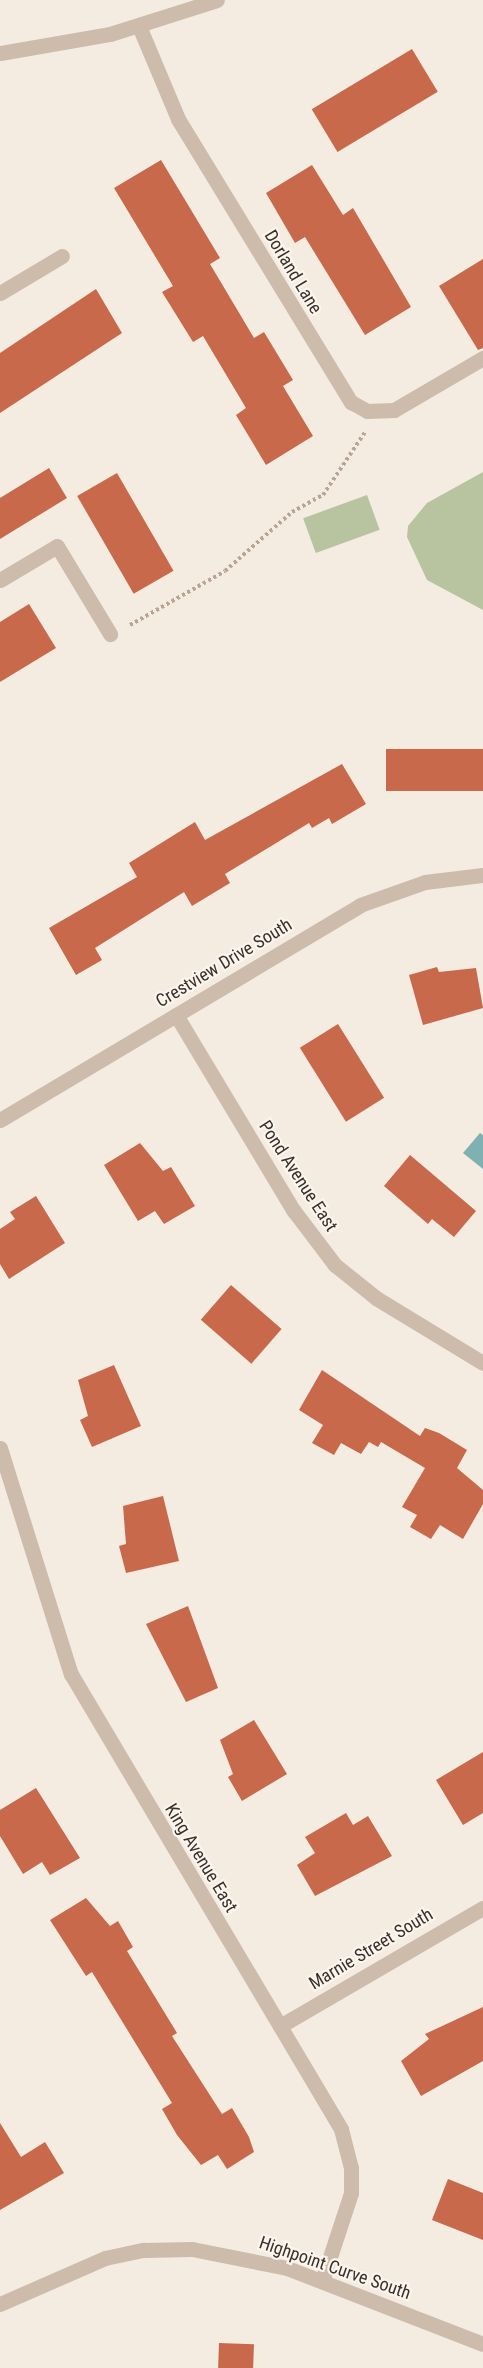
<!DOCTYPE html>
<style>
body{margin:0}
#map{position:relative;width:483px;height:2368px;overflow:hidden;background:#f4ebe1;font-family:"Roboto Condensed",sans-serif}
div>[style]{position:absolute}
.green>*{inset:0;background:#b8c4a0;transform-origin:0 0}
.water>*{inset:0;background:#7fb0b2}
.building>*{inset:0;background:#c8694b;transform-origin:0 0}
.path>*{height:4px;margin-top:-2px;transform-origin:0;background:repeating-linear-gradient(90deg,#b9a596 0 3px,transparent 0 6px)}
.minor>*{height:15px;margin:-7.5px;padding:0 7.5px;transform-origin:7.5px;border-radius:7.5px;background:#cdbbac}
span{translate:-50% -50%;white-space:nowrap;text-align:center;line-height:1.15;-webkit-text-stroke:4.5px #fbf5ee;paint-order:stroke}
.street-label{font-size:18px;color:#3b302b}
</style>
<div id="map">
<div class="green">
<i style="clip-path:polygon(483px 472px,483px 610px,427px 580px,407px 537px,408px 526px,427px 503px)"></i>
<i style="left:367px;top:495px;width:37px;height:68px;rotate:70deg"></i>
</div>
<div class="water">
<i style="clip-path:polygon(480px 1133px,483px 1135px,483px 1169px,463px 1153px)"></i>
</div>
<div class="building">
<i style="left:412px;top:49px;width:50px;height:117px;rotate:59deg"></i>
<i style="clip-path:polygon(161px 160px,220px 258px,210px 264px,254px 338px,264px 332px,293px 380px,283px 386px,313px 436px,266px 465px,236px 415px,246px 408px,203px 336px,193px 342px,162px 292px,173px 286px,114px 188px)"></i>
<i style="clip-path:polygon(312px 165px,343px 215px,353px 208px,411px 307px,365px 335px,305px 237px,295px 243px,266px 193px)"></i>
<i style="clip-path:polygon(483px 259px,483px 348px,478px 350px,439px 286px)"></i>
<i style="clip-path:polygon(96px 289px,122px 333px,0 413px,0 353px)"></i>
<i style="clip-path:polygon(49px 468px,67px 498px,0 539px,0 498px)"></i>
<i style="left:117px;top:473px;width:113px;height:46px;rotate:60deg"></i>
<i style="clip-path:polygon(29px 604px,56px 648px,0 682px,0 622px)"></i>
<i style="left:483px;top:749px;width:42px;height:97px;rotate:90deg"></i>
<i style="clip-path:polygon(342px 764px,366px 804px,332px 824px,329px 818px,312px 828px,309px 823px,225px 874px,230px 883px,192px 906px,184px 892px,95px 948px,102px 960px,76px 975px,49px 928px,137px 877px,129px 863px,195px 822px,205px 840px)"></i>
<i style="clip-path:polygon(437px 967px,439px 972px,476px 968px,483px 1008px,423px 1025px,409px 975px)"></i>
<i style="left:338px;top:1024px;width:87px;height:45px;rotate:58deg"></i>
<i style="clip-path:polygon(140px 1143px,163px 1171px,171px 1167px,195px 1206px,164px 1224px,155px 1211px,138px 1221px,104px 1165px)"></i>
<i style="clip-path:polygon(410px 1155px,476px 1211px,454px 1237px,432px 1219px,428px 1224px,384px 1186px)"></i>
<i style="clip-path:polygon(36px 1196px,65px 1243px,9px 1279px,0 1264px,0 1229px,15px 1219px,10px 1212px)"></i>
<i style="left:231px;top:1285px;width:67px;height:46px;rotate:41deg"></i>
<i style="clip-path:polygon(114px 1365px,141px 1426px,92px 1447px,80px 1420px,88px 1416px,78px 1380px)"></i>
<i style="clip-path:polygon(322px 1370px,420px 1436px,425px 1428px,439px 1433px,467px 1450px,457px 1468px,483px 1490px,483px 1504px,463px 1539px,440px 1525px,431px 1539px,410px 1527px,417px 1515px,402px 1507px,425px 1468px,381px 1442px,378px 1447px,369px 1442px,361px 1454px,341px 1443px,334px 1455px,312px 1443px,323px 1425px,299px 1410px)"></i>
<i style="clip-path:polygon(163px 1496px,179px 1561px,126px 1573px,119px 1546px,126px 1544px,123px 1506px)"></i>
<i style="clip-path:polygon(188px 1606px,218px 1688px,186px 1702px,146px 1624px)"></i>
<i style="clip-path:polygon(254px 1720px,287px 1774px,242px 1801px,228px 1777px,233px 1774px,220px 1740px)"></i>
<i style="clip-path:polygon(483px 1752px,483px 1813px,463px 1825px,436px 1780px)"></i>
<i style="clip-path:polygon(36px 1788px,80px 1858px,50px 1875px,42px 1862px,23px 1874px,0 1836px,0 1810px)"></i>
<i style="clip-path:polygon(346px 1813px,353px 1825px,368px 1816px,392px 1856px,315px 1896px,297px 1865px,315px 1853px,305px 1837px)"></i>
<i style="clip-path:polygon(86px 1898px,110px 1926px,118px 1921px,133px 1947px,127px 1951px,177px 2033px,172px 2036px,222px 2114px,232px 2108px,249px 2137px,254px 2152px,227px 2169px,218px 2155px,201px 2165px,177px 2135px,162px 2109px,172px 2103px,92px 1972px,86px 1976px,50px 1920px)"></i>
<i style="clip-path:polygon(483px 2007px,483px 2061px,421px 2096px,401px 2061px,429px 2039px,425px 2034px)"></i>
<i style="clip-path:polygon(0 2123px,21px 2157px,45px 2142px,64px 2173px,0 2210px)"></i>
<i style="clip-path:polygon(448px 2179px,483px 2193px,483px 2240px,432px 2220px)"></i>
<i style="left:219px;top:2343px;width:35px;height:25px;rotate:2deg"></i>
</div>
<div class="path">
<i style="left:130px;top:625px;width:109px;rotate:-29.6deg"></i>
<i style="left:225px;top:571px;width:89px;rotate:-41.4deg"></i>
<i style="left:292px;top:512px;width:35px;rotate:-29deg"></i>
<i style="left:323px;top:495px;width:76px;rotate:-56.3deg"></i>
</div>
<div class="minor">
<i style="left:139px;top:26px;width:101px;rotate:67.2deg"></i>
<i style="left:178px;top:119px;width:332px;rotate:58.6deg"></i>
<i style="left:351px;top:402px;width:18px;rotate:29deg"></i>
<i style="left:367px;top:411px;width:27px;rotate:-2deg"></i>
<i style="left:394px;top:410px;width:103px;rotate:-30.3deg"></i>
<i style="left:0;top:53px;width:112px;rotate:-9.8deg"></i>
<i style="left:110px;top:34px;width:112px;rotate:-17.6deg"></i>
<i style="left:0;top:293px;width:72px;rotate:-30.8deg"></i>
<i style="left:0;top:580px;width:66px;rotate:-30.8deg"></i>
<i style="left:57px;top:546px;width:103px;rotate:58.9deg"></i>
<i style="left:176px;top:1015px;width:229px;rotate:59deg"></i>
<i style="left:294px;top:1211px;width:68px;rotate:52.8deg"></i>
<i style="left:335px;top:1265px;width:53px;rotate:38.8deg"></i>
<i style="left:376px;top:1298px;width:125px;rotate:31.3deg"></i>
<i style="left:0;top:1120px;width:419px;rotate:-30.8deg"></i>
<i style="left:360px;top:905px;width:69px;rotate:-19.5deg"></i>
<i style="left:425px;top:882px;width:58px;rotate:-6.9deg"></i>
<i style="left:0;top:1448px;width:237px;rotate:72.6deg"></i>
<i style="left:71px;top:1674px;width:529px;rotate:59.31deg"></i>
<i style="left:341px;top:2129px;width:40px;rotate:75.6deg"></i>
<i style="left:351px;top:2168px;width:25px;rotate:90deg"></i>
<i style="left:351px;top:2193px;width:93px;rotate:108.2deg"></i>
<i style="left:280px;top:2026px;width:235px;rotate:-30.2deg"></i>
<i style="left:0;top:2304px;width:115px;rotate:-23.7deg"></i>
<i style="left:105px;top:2258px;width:40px;rotate:-12deg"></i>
<i style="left:144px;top:2250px;width:48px;rotate:-1.2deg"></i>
<i style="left:192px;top:2249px;width:97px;rotate:11.3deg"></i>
<i style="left:287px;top:2268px;width:210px;rotate:21.2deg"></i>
</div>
<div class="street-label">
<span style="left:293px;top:272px;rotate:59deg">Dorland Lane</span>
<span style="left:224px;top:963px;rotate:-31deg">Crestview Drive South</span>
<span style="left:298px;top:1176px;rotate:57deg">Pond Avenue East</span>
<span style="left:201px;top:1858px;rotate:59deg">King Avenue East</span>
<span style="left:371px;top:1949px;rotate:-31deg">Marnie Street South</span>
<span style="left:335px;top:2268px;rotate:19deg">Highpoint Curve South</span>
</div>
</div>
